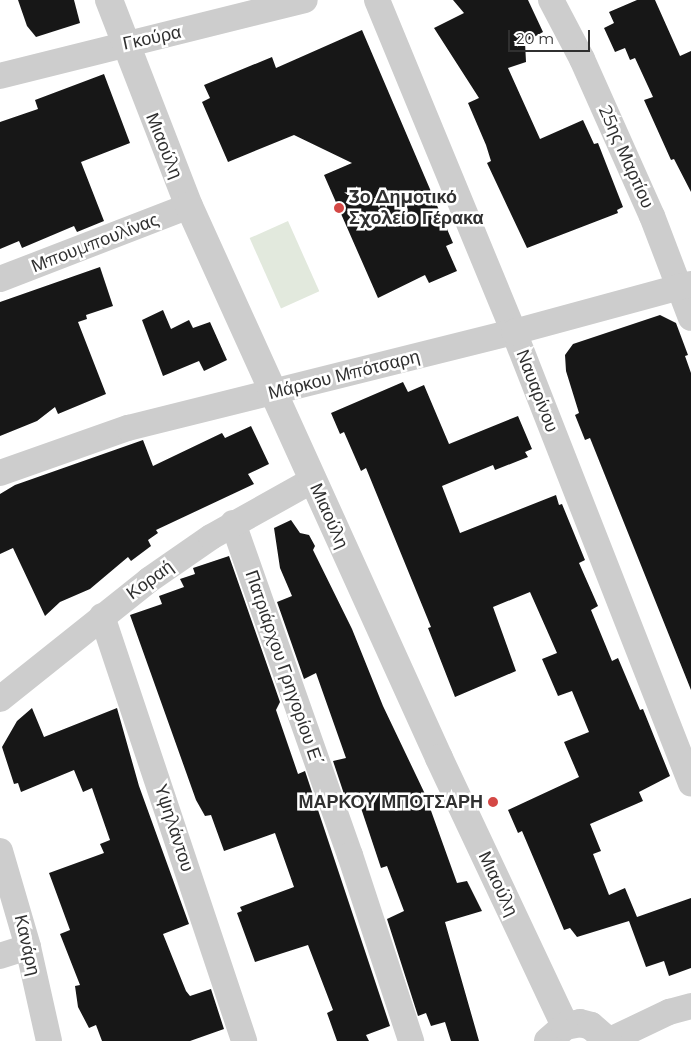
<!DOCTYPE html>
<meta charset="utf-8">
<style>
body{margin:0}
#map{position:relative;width:691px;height:1041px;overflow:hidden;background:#fff;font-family:Montserrat,sans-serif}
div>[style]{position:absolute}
.green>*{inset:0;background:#e2e9dd;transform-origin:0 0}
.building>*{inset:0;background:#171717}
.minor>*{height:26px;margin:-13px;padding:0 13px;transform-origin:13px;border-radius:13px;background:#cdcdcd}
.tertiary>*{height:28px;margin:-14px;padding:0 14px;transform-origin:14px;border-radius:14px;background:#cdcdcd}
.dots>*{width:14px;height:14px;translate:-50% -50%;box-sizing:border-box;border:2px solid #fff;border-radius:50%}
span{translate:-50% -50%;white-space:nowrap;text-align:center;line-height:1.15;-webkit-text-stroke:5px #fff;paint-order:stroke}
.street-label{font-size:18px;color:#303030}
.poi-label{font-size:18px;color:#303030;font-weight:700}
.left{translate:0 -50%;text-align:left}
.right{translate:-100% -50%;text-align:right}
.scale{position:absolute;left:508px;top:30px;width:82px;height:22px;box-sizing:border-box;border:2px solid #303030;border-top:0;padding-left:6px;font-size:15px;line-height:18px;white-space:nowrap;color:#303030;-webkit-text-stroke:4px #fff;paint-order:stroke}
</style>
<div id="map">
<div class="green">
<i style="left:288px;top:221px;width:77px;height:42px;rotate:66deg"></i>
</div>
<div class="building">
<i style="clip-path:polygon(18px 0,74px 0,80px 23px,36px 37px,27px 26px)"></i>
<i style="clip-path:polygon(453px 0,528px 0,543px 32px,525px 42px,526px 62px,508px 68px,540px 139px,583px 120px,594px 144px,598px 143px,623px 207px,617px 210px,618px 213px,527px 248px,487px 163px,491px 161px,486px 145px,468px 103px,479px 98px,434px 28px,464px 13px)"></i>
<i style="clip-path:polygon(637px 0,655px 0,680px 56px,691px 51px,691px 192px,674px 159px,671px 160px,644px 100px,653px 97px,635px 58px,630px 60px,625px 48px,615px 52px,604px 28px,614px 23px,609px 12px)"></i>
<i style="clip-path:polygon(362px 30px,453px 243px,446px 246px,457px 271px,429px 283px,425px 275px,378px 298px,324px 175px,352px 163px,294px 135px,228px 162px,202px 102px,210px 98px,204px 85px,272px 57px,276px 68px)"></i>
<i style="clip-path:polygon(104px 74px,130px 143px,81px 162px,104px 221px,77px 232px,74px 226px,22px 248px,19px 241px,0 249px,0 122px,38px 109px,35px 100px)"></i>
<i style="clip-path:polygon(100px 267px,113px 306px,86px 315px,87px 319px,78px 322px,106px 394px,58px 414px,55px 407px,37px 421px,0 436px,0 302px)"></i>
<i style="clip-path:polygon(163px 310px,171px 329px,189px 320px,193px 328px,210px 322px,227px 360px,204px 371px,199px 361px,163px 376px,142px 320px)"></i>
<i style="clip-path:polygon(660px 315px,676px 323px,688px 355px,685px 356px,691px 373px,691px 690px,590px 438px,585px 440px,575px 415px,579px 413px,566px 371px,565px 355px,573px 344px)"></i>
<i style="clip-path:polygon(403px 382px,408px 392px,424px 385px,449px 444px,518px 416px,532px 449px,525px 452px,528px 457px,495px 470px,493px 465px,442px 486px,460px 533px,556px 495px,559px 505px,562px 504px,585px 560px,579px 563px,598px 606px,591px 610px,612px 661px,618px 658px,640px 710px,643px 709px,670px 776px,639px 792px,643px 801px,590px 824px,601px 851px,593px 854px,609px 895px,625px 888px,637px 917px,691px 898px,691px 968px,669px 976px,664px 961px,646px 967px,629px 921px,577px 937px,570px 928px,564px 930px,522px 831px,518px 833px,508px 810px,579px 777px,564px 742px,589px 732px,572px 691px,558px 696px,542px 659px,557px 653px,530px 592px,493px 607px,516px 671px,455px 697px,428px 628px,431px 627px,366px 468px,361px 471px,344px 432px,340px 434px,331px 413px)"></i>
<i style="clip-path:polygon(251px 426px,269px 464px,248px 474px,254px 484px,156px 530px,158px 533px,148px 540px,151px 546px,131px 561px,128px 557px,90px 589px,60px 602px,45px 616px,13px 548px,0 554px,0 494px,15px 485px,143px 440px,153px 466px,222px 433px,225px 438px)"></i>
<i style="clip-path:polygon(291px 520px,300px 533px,309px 535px,315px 546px,313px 550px,352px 629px,383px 706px,425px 794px,457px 883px,467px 881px,482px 911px,445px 922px,479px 1041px,451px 1041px,445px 1022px,431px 1026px,426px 1013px,418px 1016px,387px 919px,404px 911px,387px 866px,381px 868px,357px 796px,346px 800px,333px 761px,346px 758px,316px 673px,304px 679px,277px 602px,292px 596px,280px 568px,274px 528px)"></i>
<i style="clip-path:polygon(229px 556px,280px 702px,276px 710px,298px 774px,305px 771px,390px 1026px,366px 1035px,369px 1041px,337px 1041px,327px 1013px,333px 1010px,308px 945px,255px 962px,237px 913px,242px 911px,240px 907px,294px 887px,275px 833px,224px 851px,211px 815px,205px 816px,196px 800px,130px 615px,162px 604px,159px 596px,184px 587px,180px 579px,195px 574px,193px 568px)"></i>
<i style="clip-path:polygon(32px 708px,44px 737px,117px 708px,139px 786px,189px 924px,163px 934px,186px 991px,190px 996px,211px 989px,224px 1029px,190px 1041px,102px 1041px,96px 1025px,89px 1028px,78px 1007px,75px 986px,80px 985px,60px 934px,70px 930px,49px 873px,104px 853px,100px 844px,110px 840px,92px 788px,83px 792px,74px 770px,21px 792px,18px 783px,14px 784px,2px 747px,17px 721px)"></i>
</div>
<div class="minor">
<i style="left:377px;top:0;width:359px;rotate:67.6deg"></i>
<i style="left:514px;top:332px;width:485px;rotate:68.6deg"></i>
<i style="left:551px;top:0;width:67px;rotate:62.3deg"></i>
<i style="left:582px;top:59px;width:172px;rotate:66deg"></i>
<i style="left:652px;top:216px;width:109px;rotate:69.1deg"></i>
<i style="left:0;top:76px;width:314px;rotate:-14deg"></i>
<i style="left:0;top:279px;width:203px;rotate:-21.1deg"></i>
<i style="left:0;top:473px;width:136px;rotate:-19.4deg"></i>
<i style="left:128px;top:428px;width:398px;rotate:-14deg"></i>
<i style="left:514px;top:332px;width:183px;rotate:-15.2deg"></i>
<i style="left:233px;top:523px;width:352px;rotate:70.6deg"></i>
<i style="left:350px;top:855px;width:196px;rotate:71.8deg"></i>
<i style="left:102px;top:616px;width:448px;rotate:71.5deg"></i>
<i style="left:0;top:699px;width:191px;rotate:-38.6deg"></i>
<i style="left:149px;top:580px;width:75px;rotate:-34.7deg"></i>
<i style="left:211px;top:537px;width:117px;rotate:-29.2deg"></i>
<i style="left:0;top:851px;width:100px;rotate:73.7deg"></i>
<i style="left:28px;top:947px;width:96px;rotate:77.4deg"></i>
<i style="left:0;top:956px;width:29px;rotate:-18deg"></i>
<i style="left:608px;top:1041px;width:68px;rotate:-25.4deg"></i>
<i style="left:669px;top:1012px;width:23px;rotate:-15deg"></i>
</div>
<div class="tertiary">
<i style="left:109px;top:0;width:221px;rotate:68.8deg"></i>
<i style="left:189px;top:206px;width:606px;rotate:65.63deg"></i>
<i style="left:439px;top:758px;width:296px;rotate:64.8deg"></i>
<i style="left:548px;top:1041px;width:23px;rotate:-41deg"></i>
<i style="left:565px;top:1026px;width:15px;rotate:-11deg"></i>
<i style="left:580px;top:1023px;width:11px;rotate:15deg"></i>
<i style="left:591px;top:1026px;width:23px;rotate:41deg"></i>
</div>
<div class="dots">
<i style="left:339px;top:208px;background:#d44845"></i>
<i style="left:493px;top:802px;background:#d44845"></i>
</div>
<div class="street-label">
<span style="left:152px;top:38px;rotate:-12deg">Γκούρα</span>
<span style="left:164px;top:146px;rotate:68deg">Μιαούλη</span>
<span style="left:626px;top:157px;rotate:66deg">25ης Μαρτίου</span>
<span style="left:95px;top:243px;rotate:-21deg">Μπουμπουλίνας</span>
<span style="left:344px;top:375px;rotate:-14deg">Μάρκου Μπότσαρη</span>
<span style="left:537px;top:391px;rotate:69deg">Ναυαρίνου</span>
<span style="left:329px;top:516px;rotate:66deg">Μιαούλη</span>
<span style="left:150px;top:580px;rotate:-36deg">Κοραή</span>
<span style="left:284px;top:668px;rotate:71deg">Πατριάρχου Γρηγορίου Ε΄</span>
<span style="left:174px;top:828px;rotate:72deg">Υψηλάντου</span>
<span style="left:498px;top:884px;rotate:65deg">Μιαούλη</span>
<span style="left:27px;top:945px;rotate:77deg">Κανάρη</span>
</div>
<div class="poi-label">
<span class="left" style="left:349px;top:208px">3ο Δημοτικό<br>Σχολείο Γέρακα</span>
<span class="right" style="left:483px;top:802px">ΜΑΡΚΟΥ ΜΠΟΤΣΑΡΗ</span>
</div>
<div class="scale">20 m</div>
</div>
